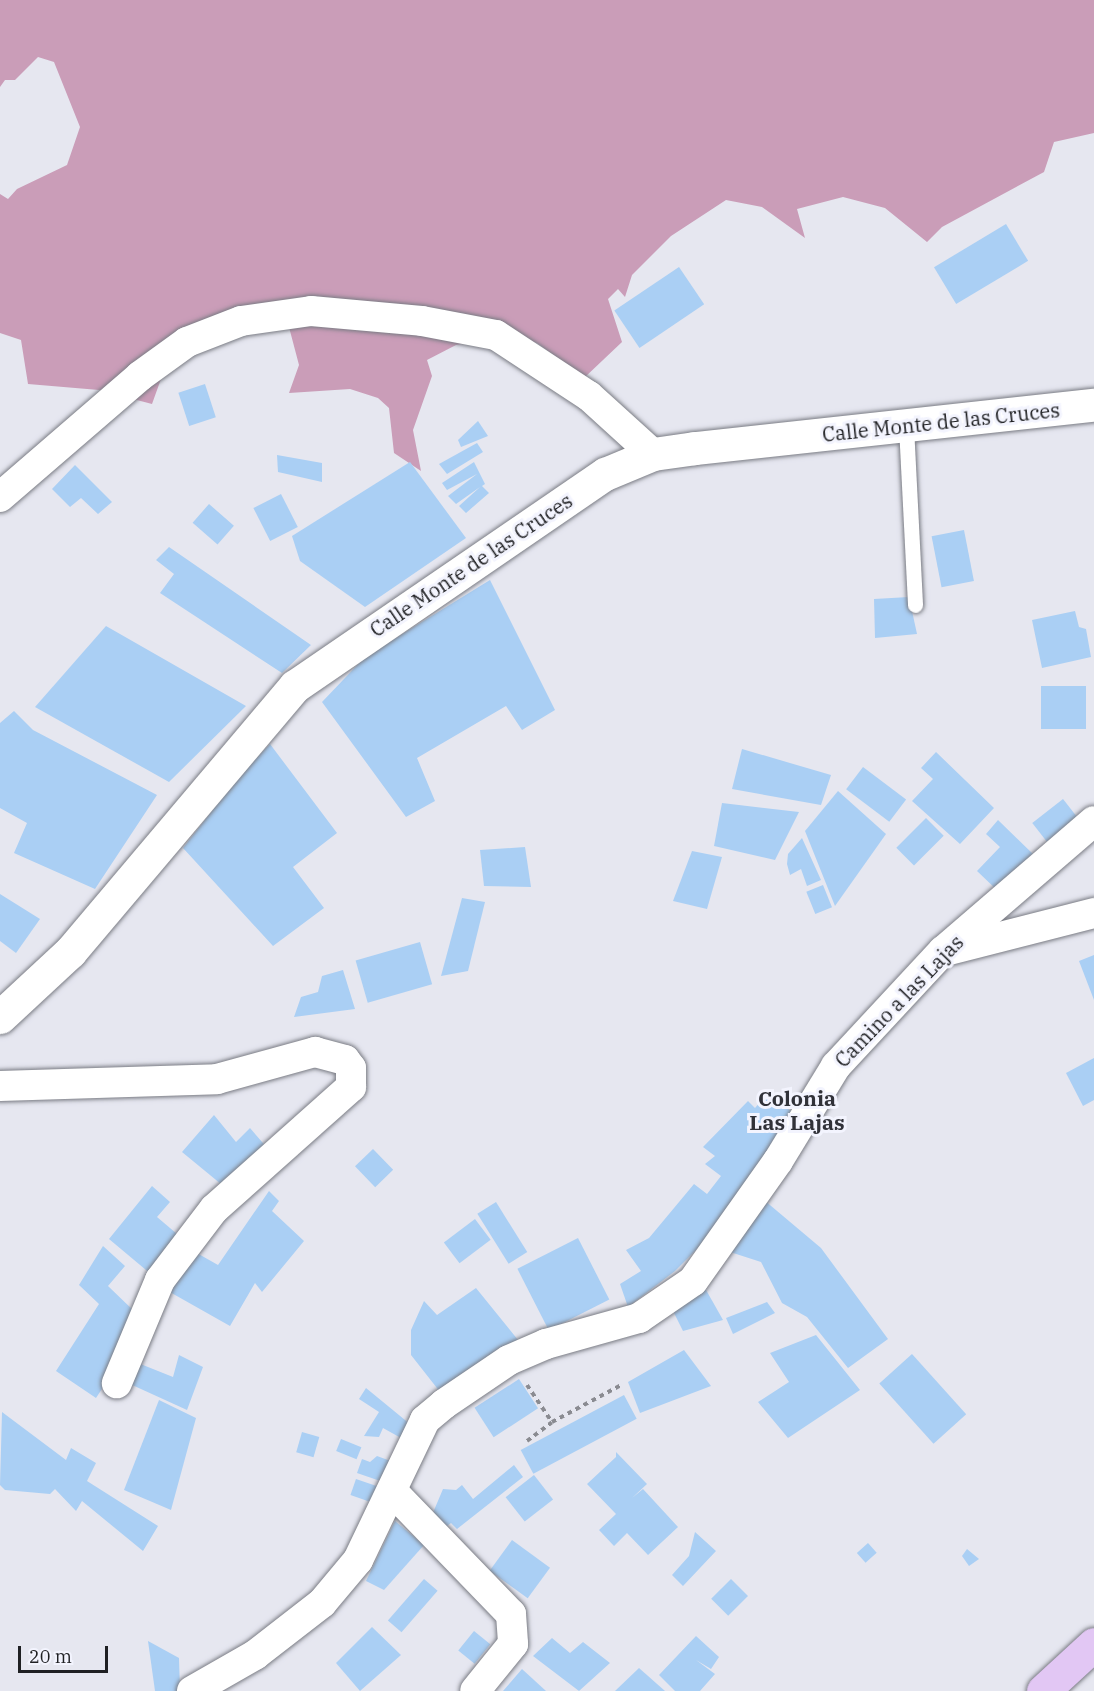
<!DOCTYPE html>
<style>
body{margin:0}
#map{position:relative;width:1094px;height:1691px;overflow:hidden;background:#e6e7f0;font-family:"IBM Plex Serif",serif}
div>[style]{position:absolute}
.forest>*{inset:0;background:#ca9db8}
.building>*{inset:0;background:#aacff4;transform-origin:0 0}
.path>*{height:4px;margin-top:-2px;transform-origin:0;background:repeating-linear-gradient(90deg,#8a8b91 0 4.5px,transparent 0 9px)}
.roads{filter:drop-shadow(0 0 2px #7a7c84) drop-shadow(0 0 2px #7a7c84)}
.service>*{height:15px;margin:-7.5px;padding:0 7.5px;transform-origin:7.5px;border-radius:7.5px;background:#fff}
.minor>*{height:30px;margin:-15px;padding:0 15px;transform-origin:15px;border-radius:15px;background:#fff}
.tertiary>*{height:33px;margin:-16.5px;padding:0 16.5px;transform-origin:16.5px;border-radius:16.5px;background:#fff}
.primary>*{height:33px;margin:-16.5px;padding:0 16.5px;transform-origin:16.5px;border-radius:16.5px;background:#e2c7f4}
span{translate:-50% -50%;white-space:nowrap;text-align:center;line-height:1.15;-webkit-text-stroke:6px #f3f4fe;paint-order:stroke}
.street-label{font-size:20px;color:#1f2023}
.neighbourhood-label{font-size:21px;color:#313239;font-weight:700}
.scale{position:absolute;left:18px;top:1646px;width:90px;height:27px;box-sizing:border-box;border:3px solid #1f2023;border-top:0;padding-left:8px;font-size:18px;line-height:21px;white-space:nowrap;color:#1f2023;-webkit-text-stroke:4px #f3f4fe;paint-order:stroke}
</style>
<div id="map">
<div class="forest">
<i style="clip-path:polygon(0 0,1094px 0,1094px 133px,1054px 142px,1044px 172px,942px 227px,927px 242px,885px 208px,843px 197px,797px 209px,805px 238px,762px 207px,726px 200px,671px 236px,632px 275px,625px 297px,618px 289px,608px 299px,622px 342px,584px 378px,537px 343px,512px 335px,456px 345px,427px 360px,432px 376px,413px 430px,421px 471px,394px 453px,389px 408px,378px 398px,350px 389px,289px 393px,299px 365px,285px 312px,166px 365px,152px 404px,99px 390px,28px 384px,21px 340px,0 333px,0 194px,8px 199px,17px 189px,67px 165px,80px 127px,54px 62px,38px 57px,15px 80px,5px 80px,0 87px)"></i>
</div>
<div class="building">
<i style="left:1006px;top:224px;width:43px;height:84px;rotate:59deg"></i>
<i style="left:679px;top:267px;width:45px;height:78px;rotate:56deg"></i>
<i style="left:205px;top:384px;width:35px;height:28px;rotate:72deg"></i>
<i style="clip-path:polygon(478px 421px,488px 436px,461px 447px,458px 440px)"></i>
<i style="clip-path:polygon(477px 443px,483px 452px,447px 474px,439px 464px)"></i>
<i style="clip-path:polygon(277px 455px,322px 463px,322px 482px,278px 472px)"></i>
<i style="clip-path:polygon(410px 462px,466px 538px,365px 607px,300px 561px,292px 536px)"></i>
<i style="clip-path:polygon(474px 462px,485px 484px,482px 486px,489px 493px,466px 513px,459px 506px,480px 487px,456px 504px,448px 496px,477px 474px,447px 490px,442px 483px)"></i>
<i style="clip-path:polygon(75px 465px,112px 502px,98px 514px,81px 498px,70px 507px,52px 489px)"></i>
<i style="left:281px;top:494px;width:37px;height:31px;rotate:63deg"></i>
<i style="left:209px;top:504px;width:33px;height:25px;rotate:41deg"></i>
<i style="left:964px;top:530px;width:52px;height:33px;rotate:79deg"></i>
<i style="clip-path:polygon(169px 547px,311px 645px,282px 673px,160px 593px,174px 574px,156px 560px)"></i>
<i style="clip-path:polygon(490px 580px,555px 710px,522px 730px,506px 706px,417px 758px,435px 801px,406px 817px,322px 702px,365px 657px)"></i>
<i style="clip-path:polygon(909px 597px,917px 634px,875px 638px,874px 599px)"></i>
<i style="clip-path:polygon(1075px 611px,1079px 627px,1086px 629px,1091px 657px,1042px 668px,1032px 620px)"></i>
<i style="clip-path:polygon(106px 626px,246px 706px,169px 782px,35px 707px)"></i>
<i style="left:1041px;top:686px;width:45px;height:43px"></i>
<i style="clip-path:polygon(14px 711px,33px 730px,157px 795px,95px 889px,14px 853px,27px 823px,0 808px,0 723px)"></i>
<i style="clip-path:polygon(270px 744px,337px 833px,293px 867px,324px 908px,273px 946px,183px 848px,240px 775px)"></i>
<i style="clip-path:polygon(742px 749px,831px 775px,821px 805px,732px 789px)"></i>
<i style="clip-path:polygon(936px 752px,994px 808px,960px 844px,912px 801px,933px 779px,921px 768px)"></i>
<i style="left:863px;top:767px;width:54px;height:28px;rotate:37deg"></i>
<i style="clip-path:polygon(838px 791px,886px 834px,835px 906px,805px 831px)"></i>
<i style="left:1063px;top:799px;width:33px;height:39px;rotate:52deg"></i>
<i style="clip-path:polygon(722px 803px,799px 812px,775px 860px,714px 846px)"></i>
<i style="left:926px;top:818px;width:25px;height:42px;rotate:45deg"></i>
<i style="clip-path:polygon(998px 820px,1034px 855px,999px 892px,977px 871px,1000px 847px,986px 834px)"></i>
<i style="clip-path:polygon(802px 838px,821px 880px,807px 886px,801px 869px,790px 875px,787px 864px,788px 854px)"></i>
<i style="clip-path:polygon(525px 847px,531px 887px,484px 886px,480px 850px)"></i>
<i style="clip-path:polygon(692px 851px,722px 857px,707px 909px,673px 901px)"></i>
<i style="left:823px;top:885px;width:24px;height:18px;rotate:68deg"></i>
<i style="clip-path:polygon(0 894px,40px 919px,16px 953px,0 941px)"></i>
<i style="clip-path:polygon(462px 898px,485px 902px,468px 971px,441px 976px)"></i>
<i style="left:420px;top:942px;width:44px;height:67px;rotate:74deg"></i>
<i style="clip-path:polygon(1094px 955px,1094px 1000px,1079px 961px)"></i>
<i style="clip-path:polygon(343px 970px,355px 1009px,294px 1017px,301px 997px,318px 992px,322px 976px)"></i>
<i style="clip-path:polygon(1094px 1058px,1094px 1100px,1083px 1106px,1066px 1073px)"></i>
<i style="clip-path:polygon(767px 1094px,798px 1116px,719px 1227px,675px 1271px,628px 1307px,620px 1284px,641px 1271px,626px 1250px,649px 1238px,694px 1184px,707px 1194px,721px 1176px,705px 1164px,715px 1156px,703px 1147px,748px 1101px,755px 1108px)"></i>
<i style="clip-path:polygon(214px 1115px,236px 1142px,250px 1128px,269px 1150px,227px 1189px,182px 1152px)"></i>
<i style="left:373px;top:1149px;width:29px;height:25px;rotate:46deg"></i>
<i style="clip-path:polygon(152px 1186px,170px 1202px,157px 1217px,183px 1239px,152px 1275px,109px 1239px)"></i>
<i style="clip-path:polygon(269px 1191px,279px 1201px,272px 1211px,304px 1241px,262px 1292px,255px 1283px,230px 1326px,168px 1291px,195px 1252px,218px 1265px)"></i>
<i style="clip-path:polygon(764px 1200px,821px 1248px,888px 1339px,848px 1368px,807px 1317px,782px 1303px,761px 1262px,727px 1251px)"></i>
<i style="left:496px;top:1202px;width:59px;height:22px;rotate:58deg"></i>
<i style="left:475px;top:1219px;width:26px;height:39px;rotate:53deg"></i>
<i style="left:578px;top:1238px;width:69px;height:68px;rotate:63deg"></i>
<i style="clip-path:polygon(103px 1246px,125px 1266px,108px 1286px,135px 1312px,113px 1372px,96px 1398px,56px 1371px,99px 1304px,79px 1285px)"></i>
<i style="clip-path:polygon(701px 1281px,723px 1320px,683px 1331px,670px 1305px)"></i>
<i style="clip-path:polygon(476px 1288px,518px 1340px,444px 1397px,411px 1355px,411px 1330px,424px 1301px,437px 1315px)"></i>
<i style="clip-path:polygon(767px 1302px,775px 1313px,733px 1334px,726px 1318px)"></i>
<i style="clip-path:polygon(816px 1335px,860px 1390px,788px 1438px,758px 1402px,789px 1382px,770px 1353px)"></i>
<i style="clip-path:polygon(684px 1350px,711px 1386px,640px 1413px,628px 1382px)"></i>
<i style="left:912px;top:1354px;width:81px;height:44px;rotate:48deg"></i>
<i style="clip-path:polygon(179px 1355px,203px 1367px,187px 1410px,130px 1384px,138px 1363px,173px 1377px)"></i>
<i style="left:519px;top:1379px;width:35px;height:53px;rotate:57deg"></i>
<i style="clip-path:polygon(366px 1388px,416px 1429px,410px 1443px,383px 1428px,379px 1437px,364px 1436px,379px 1412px,359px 1399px)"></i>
<i style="left:624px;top:1395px;width:27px;height:117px;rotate:62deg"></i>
<i style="clip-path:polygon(159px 1400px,196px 1418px,171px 1510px,124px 1490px)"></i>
<i style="clip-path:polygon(2px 1412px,66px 1460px,71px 1448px,96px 1463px,87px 1481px,158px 1526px,143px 1551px,82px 1501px,76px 1511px,55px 1489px,50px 1494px,5px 1490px,0 1485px)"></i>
<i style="left:302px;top:1432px;width:18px;height:21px;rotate:16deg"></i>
<i style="left:341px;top:1439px;width:22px;height:13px;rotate:22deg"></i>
<i style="clip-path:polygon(616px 1452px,647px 1484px,632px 1498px,643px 1489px,678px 1527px,648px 1555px,627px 1533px,614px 1546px,599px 1530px,616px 1514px,587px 1484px,616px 1457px)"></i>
<i style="clip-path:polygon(377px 1456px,396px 1463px,389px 1484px,357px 1473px,362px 1459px,370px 1462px)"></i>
<i style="clip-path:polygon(514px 1465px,523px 1477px,457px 1529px,451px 1523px,443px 1529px,432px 1515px,443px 1489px,456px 1490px,462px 1485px,473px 1499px)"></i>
<i style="left:534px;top:1475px;width:31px;height:36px;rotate:52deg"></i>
<i style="left:356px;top:1479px;width:34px;height:17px;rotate:19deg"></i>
<i style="clip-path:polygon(395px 1521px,424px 1545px,384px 1590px,366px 1581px)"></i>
<i style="clip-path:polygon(695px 1532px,716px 1551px,683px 1586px,672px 1575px,689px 1556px)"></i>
<i style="left:512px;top:1540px;width:47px;height:38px;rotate:36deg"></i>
<i style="left:868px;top:1543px;width:13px;height:15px;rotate:48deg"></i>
<i style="clip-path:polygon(967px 1549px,979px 1559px,969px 1566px,962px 1556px)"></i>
<i style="left:424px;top:1579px;width:18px;height:55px;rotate:41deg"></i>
<i style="left:731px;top:1579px;width:24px;height:28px;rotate:45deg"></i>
<i style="clip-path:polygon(372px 1627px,401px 1655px,360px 1691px,336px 1663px)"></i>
<i style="left:474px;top:1631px;width:21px;height:25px;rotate:39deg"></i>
<i style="clip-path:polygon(696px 1636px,719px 1657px,711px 1669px,696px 1660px,715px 1674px,700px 1691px,675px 1691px,659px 1675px)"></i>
<i style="clip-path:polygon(552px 1638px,570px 1653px,583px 1642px,610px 1663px,579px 1691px,533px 1656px)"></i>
<i style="clip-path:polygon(148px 1641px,179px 1658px,180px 1691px,155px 1691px)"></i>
<i style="clip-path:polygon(639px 1668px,665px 1691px,615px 1691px)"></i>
<i style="clip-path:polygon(522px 1669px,546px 1691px,503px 1691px)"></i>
</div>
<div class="path">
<i style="left:527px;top:1385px;width:45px;rotate:56deg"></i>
<i style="left:527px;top:1441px;width:31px;rotate:-37deg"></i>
<i style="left:552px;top:1422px;width:78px;rotate:-28.2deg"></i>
</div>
<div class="roads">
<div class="service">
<i style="left:906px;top:426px;width:179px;rotate:87.1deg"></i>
</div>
<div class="minor">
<i style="left:0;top:497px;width:185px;rotate:-40.8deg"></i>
<i style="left:140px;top:376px;width:58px;rotate:-35.9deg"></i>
<i style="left:187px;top:342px;width:58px;rotate:-21.3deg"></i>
<i style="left:241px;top:321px;width:71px;rotate:-8.1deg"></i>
<i style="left:311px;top:311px;width:111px;rotate:5.1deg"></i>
<i style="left:422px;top:321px;width:75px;rotate:10.7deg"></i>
<i style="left:496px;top:335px;width:111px;rotate:33.3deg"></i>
<i style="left:589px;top:396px;width:86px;rotate:42.2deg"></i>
<i style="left:949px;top:950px;width:150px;rotate:-14.3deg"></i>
<i style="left:0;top:1086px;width:217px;rotate:-1.8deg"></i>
<i style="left:217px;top:1079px;width:102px;rotate:-15.4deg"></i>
<i style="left:315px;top:1052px;width:31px;rotate:15deg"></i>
<i style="left:345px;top:1060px;width:10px;rotate:53deg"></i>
<i style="left:351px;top:1068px;width:19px;rotate:90deg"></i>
<i style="left:351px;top:1087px;width:183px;rotate:138.3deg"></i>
<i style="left:214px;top:1209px;width:89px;rotate:127.3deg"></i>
<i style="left:160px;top:1280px;width:112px;rotate:112.7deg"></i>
<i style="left:393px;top:1492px;width:170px;rotate:46deg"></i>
<i style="left:511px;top:1614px;width:30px;rotate:86deg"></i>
<i style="left:513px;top:1644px;width:60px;rotate:129deg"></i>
<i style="left:192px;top:1691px;width:73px;rotate:-29.7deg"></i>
<i style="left:255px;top:1655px;width:85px;rotate:-37.8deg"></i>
<i style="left:322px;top:1603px;width:56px;rotate:-50.1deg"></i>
<i style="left:358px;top:1560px;width:155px;rotate:-64.4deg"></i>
<i style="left:425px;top:1420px;width:25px;rotate:-40deg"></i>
<i style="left:444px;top:1404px;width:78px;rotate:-34.1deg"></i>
<i style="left:509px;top:1360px;width:40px;rotate:-23.4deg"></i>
<i style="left:546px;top:1344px;width:97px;rotate:-15.6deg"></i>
<i style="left:639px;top:1318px;width:65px;rotate:-34.4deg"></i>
<i style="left:693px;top:1281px;width:147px;rotate:-54.7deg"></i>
<i style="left:778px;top:1161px;width:111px;rotate:-58.6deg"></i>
<i style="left:836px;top:1066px;width:157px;rotate:-47.1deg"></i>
<i style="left:943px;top:951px;width:199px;rotate:-40.7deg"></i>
</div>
<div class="tertiary">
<i style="left:0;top:1017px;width:96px;rotate:-42.9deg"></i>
<i style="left:70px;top:952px;width:348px;rotate:-49.8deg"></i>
<i style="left:295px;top:686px;width:376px;rotate:-34.4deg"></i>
<i style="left:605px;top:474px;width:52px;rotate:-22.6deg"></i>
<i style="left:653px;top:454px;width:42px;rotate:-8.1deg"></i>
<i style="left:695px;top:448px;width:401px;rotate:-6.2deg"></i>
</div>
<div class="primary">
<i style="left:1043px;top:1691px;width:69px;rotate:-42.7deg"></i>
</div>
</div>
<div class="street-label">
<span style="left:941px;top:422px;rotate:-6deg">Calle Monte de las Cruces</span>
<span style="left:471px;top:565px;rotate:-34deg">Calle Monte de las Cruces</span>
<span style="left:899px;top:1001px;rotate:-46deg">Camino a las Lajas</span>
</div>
<div class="neighbourhood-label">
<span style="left:797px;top:1110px">Colonia<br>Las Lajas</span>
</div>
<div class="scale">20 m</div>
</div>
